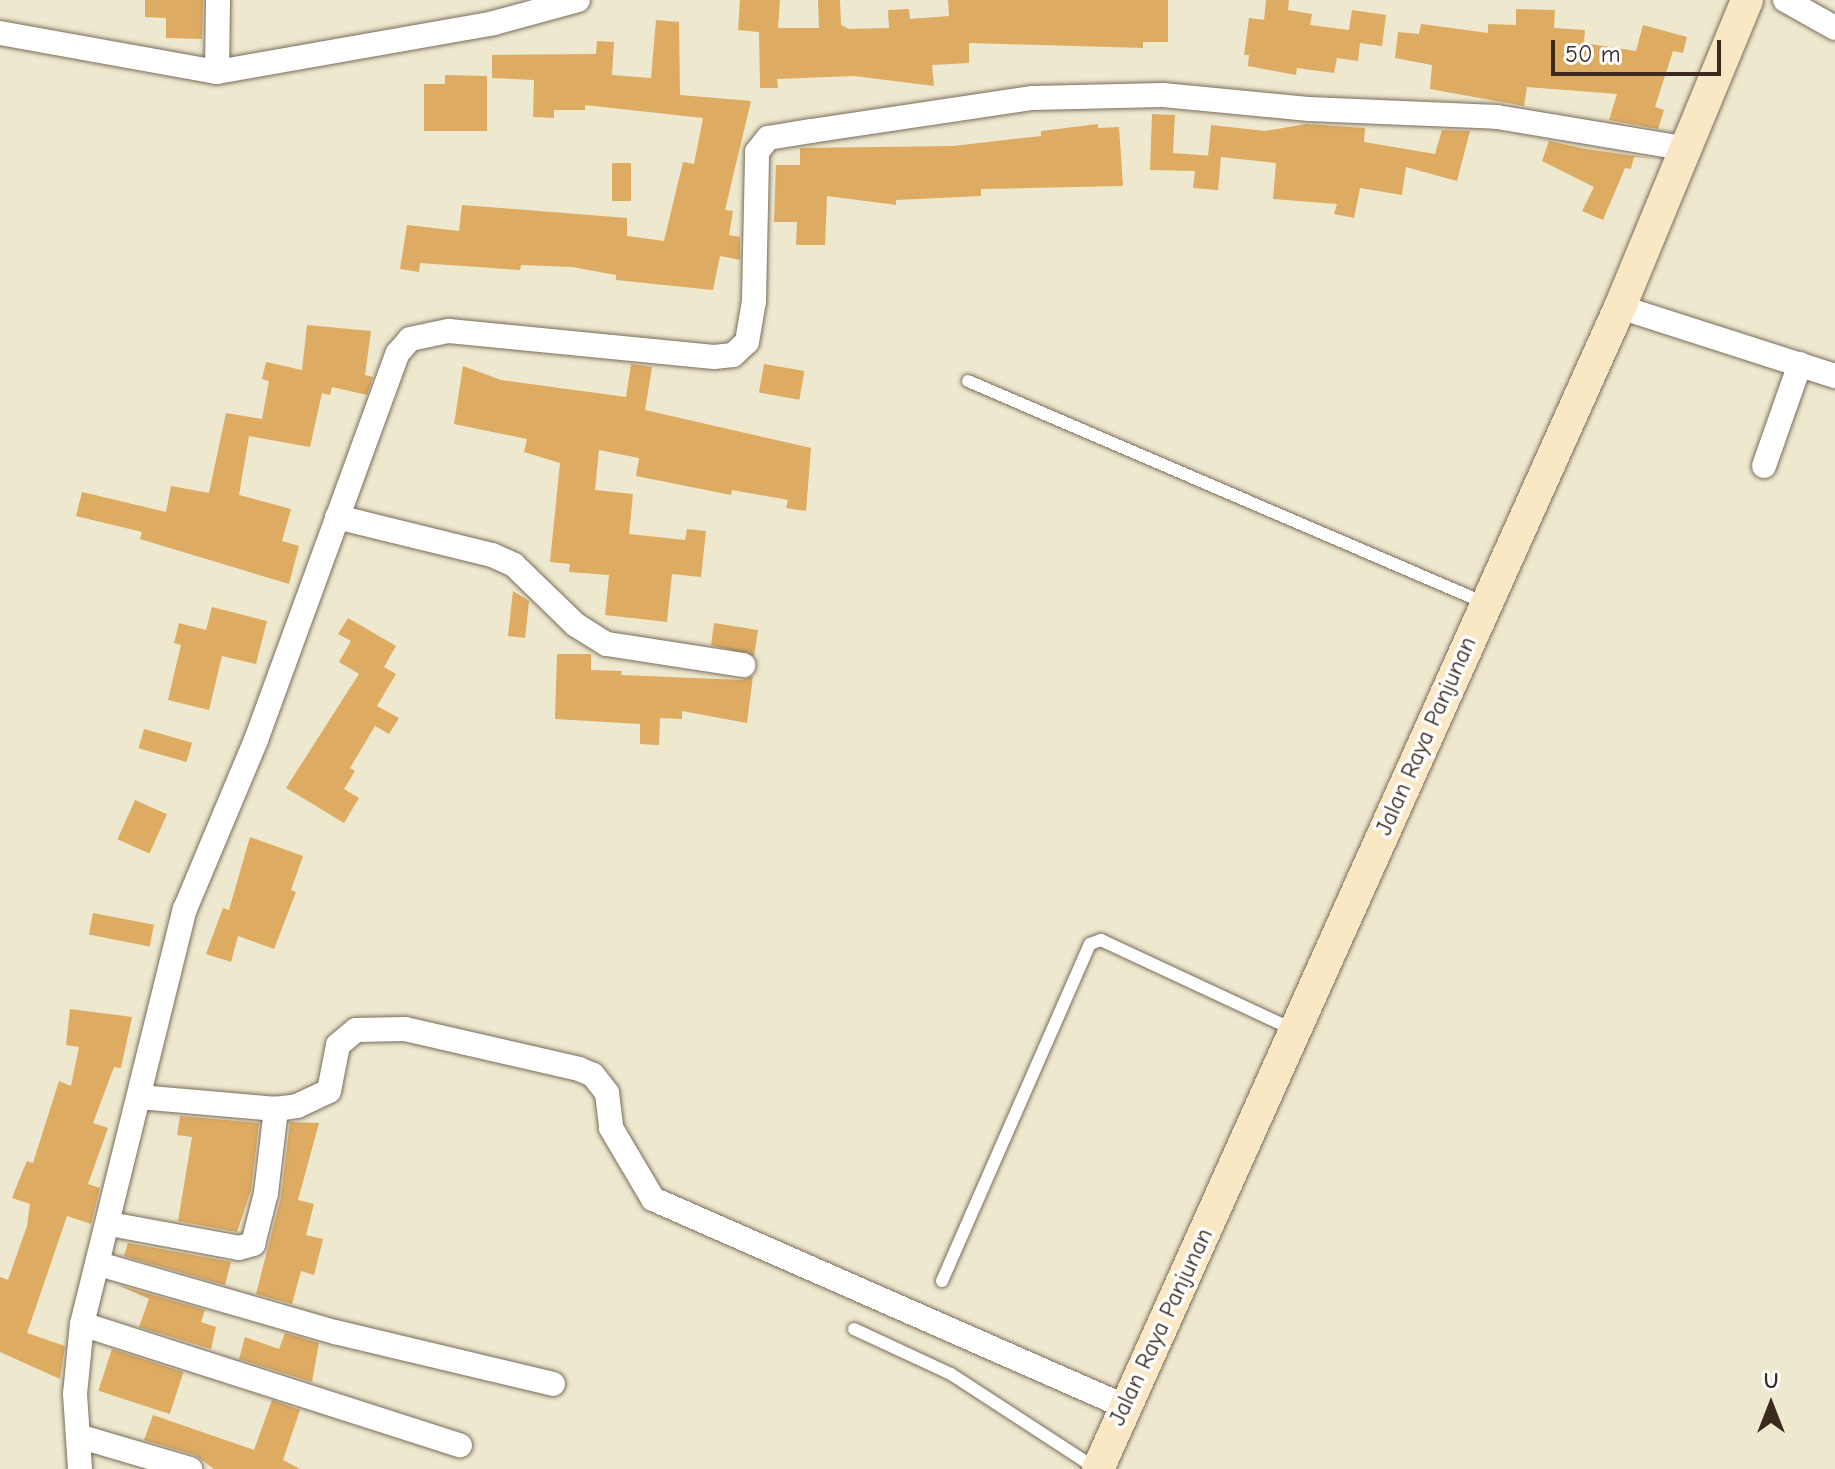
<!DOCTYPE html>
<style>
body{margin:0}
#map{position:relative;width:1835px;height:1469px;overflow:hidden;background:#eee8ce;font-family:"Comic Neue",sans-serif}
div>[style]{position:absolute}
.building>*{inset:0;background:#ddab62;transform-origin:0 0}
.roads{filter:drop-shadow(0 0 2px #7a6c5c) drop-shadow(0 0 2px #7a6c5c)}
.service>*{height:12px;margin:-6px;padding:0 6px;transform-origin:6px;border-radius:6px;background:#fff}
.minor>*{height:24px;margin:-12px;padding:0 12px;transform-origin:12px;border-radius:12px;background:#fff}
.secondary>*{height:32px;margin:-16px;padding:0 16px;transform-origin:16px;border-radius:16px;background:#fae7c3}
span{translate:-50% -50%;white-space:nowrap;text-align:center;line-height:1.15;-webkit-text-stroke:7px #fff;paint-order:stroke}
.street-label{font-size:24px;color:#3b2a1e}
.north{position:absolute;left:1731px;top:1365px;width:80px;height:80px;-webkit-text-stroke:6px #fff;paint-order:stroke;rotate:0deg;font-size:22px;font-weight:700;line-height:32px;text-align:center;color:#3b2a1e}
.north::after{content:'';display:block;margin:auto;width:28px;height:36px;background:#3b2a1e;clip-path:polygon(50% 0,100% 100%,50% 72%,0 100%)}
.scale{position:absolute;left:1551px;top:40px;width:170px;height:36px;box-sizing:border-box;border:4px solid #3b2a1e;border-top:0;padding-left:10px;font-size:24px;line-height:28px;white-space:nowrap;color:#3b2a1e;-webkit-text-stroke:6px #fff;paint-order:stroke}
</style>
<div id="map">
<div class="building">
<i style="clip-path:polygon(145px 0,203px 0,202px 39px,166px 38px,166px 18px,145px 17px)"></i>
<i style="clip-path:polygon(740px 0,780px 0,778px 28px,819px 28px,818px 0,840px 0,841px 25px,849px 29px,889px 28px,888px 10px,909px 9px,910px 19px,949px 16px,948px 0,1168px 0,1168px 42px,1143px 42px,1143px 48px,969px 43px,969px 63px,932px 65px,934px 86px,854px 76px,777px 79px,778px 88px,760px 88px,759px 32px,738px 30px)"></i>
<i style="clip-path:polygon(1266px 0,1289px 0,1288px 10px,1312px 14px,1310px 25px,1349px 30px,1352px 10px,1386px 15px,1382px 46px,1360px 43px,1358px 61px,1337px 58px,1334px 73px,1297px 68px,1296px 75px,1248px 66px,1249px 55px,1244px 55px,1249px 18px,1264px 20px)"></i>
<i style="clip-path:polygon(1516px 9px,1555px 10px,1554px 28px,1585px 30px,1584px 43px,1636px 51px,1643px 25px,1687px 37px,1683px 53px,1673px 51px,1655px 107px,1664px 110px,1658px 129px,1609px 120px,1617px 94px,1527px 87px,1524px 106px,1430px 89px,1432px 65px,1395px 58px,1398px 32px,1419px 34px,1421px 24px,1488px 33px,1488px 24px,1516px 25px)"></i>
<i style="clip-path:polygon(656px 20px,679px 22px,680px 95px,751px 101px,725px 210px,733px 211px,729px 235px,740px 237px,740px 260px,720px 256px,713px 290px,616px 280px,616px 275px,572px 267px,521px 265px,520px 270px,420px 263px,419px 272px,400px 269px,407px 225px,459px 231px,462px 205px,627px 218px,627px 236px,664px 241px,683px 162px,694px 164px,703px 118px,585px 105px,585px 110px,554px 110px,554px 118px,533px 117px,534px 80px,492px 78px,492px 55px,596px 54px,597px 41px,614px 42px,612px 75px,651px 78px)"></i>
<i style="clip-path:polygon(445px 75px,487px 76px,487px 131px,424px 131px,424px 84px,445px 84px)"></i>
<i style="clip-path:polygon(1152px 114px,1175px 115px,1173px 153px,1213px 156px,1208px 156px,1211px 125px,1265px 131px,1306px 124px,1365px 128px,1364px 142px,1435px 154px,1442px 130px,1470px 131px,1457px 181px,1406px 167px,1402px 195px,1360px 188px,1354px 218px,1334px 214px,1337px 204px,1273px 199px,1276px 163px,1221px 157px,1218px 190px,1193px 188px,1195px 171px,1150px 170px)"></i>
<i style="clip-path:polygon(1098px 124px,1098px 128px,1119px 127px,1123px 186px,981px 189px,981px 196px,896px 200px,896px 205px,827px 196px,825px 245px,796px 245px,797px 222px,774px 222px,776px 165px,800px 165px,800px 148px,953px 146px,1041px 136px,1041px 131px)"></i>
<i style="clip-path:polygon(1549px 141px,1586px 149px,1649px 158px,1634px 157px,1631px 169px,1625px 168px,1603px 220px,1582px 211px,1594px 187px,1542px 161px)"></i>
<i style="left:612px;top:163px;width:19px;height:38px"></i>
<i style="clip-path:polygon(307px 325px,371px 331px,365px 375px,373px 377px,367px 395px,332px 387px,330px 395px,322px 393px,310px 447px,249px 436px,239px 495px,291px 509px,282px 541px,299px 546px,289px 584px,140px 539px,142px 532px,76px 516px,82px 492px,166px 512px,171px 486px,209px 493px,226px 413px,262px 419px,269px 381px,262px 379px,266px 362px,302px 370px)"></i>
<i style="clip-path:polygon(631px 364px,652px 367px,645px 410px,811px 448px,806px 511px,786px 508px,788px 500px,732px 490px,731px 495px,636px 476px,639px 458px,599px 450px,595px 490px,633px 494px,629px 534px,685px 540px,687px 529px,706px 531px,701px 577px,672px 574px,667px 622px,605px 615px,609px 575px,569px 572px,570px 564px,550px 562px,560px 463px,524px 452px,527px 439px,454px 424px,463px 366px,501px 380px,626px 397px)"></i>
<i style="left:764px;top:364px;width:41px;height:29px;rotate:10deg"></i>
<i style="clip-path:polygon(513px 591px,529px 601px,525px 638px,508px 636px)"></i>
<i style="clip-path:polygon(212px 607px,267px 621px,256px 664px,222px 656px,209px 710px,168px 700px,181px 645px,174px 643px,179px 623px,206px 630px)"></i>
<i style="clip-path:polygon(348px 618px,396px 646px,384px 667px,396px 674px,377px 706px,399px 718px,389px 734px,375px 726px,350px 768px,355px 771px,344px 789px,359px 798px,344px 823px,286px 788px,359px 674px,339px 662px,351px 641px,338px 634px)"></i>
<i style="clip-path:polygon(714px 623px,758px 630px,754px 656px,711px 645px)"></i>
<i style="clip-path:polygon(557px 654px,591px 654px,591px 670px,622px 671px,621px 675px,742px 680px,753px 676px,747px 723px,682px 711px,682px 719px,660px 718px,659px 745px,640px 744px,640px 724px,555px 719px)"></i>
<i style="left:144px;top:729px;width:50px;height:20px;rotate:16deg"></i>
<i style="left:135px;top:800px;width:35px;height:43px;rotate:24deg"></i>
<i style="clip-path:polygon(250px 837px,303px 856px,291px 890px,296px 892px,274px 949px,238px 936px,231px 962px,206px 954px,223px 908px,229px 910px)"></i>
<i style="left:93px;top:913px;width:62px;height:22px;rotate:11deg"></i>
<i style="clip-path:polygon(70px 1009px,132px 1017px,121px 1068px,114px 1067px,93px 1123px,108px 1128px,88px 1184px,100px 1188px,91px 1224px,67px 1216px,27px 1333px,65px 1346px,60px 1379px,0 1352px,0 1277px,8px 1280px,27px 1226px,30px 1204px,12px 1198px,19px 1180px,27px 1161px,33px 1163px,59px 1081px,71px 1086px,79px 1047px,66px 1045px)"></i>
<i style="clip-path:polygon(180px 1116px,259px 1123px,251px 1190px,237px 1232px,178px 1221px,192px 1137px,177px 1135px)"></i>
<i style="clip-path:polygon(290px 1122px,319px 1123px,298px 1200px,314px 1204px,306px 1235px,323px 1239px,314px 1275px,301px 1271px,292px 1304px,256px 1294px,281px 1197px)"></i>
<i style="clip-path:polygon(128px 1243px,231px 1262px,225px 1285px,124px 1256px)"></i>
<i style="clip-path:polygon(118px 1285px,205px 1310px,201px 1322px,216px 1327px,211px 1349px,139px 1327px,149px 1299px)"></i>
<i style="clip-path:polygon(285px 1333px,319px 1343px,312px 1382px,239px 1359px,245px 1337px,279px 1349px)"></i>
<i style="left:112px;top:1349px;width:75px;height:44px;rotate:18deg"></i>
<i style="clip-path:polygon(272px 1400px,300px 1410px,283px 1460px,300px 1469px,214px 1469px,195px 1455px,144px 1440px,153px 1415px,254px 1450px)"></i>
</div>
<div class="roads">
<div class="service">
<i style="left:968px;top:381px;width:563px;rotate:23.24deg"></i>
<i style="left:942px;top:1281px;width:368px;rotate:-66.3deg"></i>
<i style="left:1090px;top:944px;width:12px;rotate:-20deg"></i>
<i style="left:1101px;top:940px;width:213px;rotate:25deg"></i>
<i style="left:854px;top:1329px;width:107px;rotate:24.9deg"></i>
<i style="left:951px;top:1374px;width:174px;rotate:33.1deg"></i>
</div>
<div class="minor">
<i style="left:1785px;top:0;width:57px;rotate:29.2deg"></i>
<i style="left:0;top:33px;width:220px;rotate:10.2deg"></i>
<i style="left:217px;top:72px;width:281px;rotate:-10deg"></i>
<i style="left:494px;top:23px;width:87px;rotate:-15.3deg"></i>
<i style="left:217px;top:72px;width:72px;rotate:-89.2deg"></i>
<i style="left:1620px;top:307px;width:226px;rotate:17.8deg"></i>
<i style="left:1764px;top:466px;width:108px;rotate:-70.6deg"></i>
<i style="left:337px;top:517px;width:160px;rotate:13.8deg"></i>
<i style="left:492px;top:555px;width:24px;rotate:24deg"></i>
<i style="left:514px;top:565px;width:86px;rotate:44.1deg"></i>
<i style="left:576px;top:625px;width:36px;rotate:32deg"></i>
<i style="left:607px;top:644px;width:138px;rotate:8.8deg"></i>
<i style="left:139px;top:1097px;width:138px;rotate:5deg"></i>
<i style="left:276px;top:1109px;width:21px;rotate:-8deg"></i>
<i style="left:297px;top:1106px;width:35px;rotate:-25deg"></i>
<i style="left:329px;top:1091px;width:47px;rotate:-78.9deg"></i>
<i style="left:338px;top:1045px;width:23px;rotate:-40deg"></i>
<i style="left:356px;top:1030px;width:49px;rotate:-1.2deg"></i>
<i style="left:405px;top:1029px;width:179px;rotate:12.9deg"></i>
<i style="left:579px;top:1069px;width:15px;rotate:23deg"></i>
<i style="left:593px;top:1075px;width:23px;rotate:52deg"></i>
<i style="left:607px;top:1093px;width:35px;rotate:83deg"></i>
<i style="left:611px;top:1128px;width:82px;rotate:59.4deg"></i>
<i style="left:653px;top:1199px;width:514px;rotate:23.73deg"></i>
<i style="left:110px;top:1224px;width:131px;rotate:10.5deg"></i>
<i style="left:239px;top:1248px;width:15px;rotate:-16deg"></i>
<i style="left:253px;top:1244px;width:53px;rotate:-75.7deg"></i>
<i style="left:266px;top:1193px;width:85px;rotate:-83.2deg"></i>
<i style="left:99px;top:1264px;width:246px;rotate:16.1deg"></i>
<i style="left:335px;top:1332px;width:224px;rotate:13.4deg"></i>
<i style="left:82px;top:1324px;width:397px;rotate:17.8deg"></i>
<i style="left:78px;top:1436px;width:117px;rotate:16.4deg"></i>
<i style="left:80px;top:1469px;width:75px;rotate:-93.8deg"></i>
<i style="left:75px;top:1394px;width:70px;rotate:-84.3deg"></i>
<i style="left:82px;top:1324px;width:428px;rotate:-76.1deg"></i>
<i style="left:185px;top:909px;width:183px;rotate:-67.2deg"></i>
<i style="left:256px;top:740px;width:412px;rotate:-69.9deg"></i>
<i style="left:398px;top:353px;width:18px;rotate:-49deg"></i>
<i style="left:410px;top:339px;width:40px;rotate:-12deg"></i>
<i style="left:449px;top:331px;width:266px;rotate:5.6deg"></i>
<i style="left:714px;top:357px;width:19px;rotate:-6deg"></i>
<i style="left:733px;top:355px;width:19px;rotate:-43deg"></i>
<i style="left:747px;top:342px;width:42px;rotate:-80.3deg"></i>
<i style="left:754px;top:301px;width:149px;rotate:-88.8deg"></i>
<i style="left:757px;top:152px;width:18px;rotate:-52deg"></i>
<i style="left:768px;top:138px;width:44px;rotate:-9.2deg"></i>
<i style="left:811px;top:131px;width:224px;rotate:-8.5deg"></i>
<i style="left:1033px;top:98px;width:130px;rotate:-1.3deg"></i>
<i style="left:1163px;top:95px;width:147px;rotate:5.5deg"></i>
<i style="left:1309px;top:109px;width:188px;rotate:2.4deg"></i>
<i style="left:1497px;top:117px;width:189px;rotate:9.5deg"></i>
</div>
<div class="secondary">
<i style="left:1098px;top:1469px;width:1274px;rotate:-65.81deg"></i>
<i style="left:1620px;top:307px;width:332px;rotate:-67.5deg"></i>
</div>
</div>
<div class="street-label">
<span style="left:1426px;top:736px;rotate:-66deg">Jalan Raya Panjunan</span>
<span style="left:1161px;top:1327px;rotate:-65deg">Jalan Raya Panjunan</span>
</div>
<div class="north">U</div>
<div class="scale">50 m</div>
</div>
